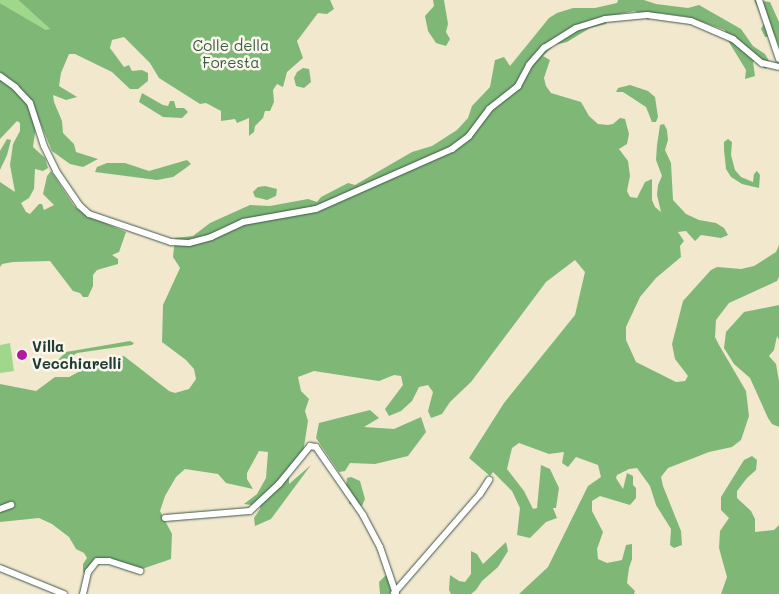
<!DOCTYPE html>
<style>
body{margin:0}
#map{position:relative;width:779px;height:594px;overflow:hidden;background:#f1e8ce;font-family:Mali,sans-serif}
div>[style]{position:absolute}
.green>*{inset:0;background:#9fd88a}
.forest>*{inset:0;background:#7fb876}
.roads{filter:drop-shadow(0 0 1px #3e574b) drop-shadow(0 0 1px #3e574b)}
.street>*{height:6px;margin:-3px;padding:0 3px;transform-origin:3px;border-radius:3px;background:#fff}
.dots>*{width:14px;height:14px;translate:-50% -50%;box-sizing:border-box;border:2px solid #fbf7ec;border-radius:50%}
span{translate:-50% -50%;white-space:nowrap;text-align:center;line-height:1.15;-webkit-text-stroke:5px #fbf7ec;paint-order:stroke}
.park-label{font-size:15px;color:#395c45}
.poi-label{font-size:15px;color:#1f3d34;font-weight:700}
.left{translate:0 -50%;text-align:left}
</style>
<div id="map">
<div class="green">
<i style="clip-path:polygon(0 0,18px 0,51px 30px,46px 30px,0 3px)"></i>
<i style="clip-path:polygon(10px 343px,14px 371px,0 373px,0 345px)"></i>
</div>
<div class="forest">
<i style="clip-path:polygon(18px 0,330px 0,334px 9px,327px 14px,318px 13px,297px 41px,303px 58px,287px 72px,283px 87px,277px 84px,273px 90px,274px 102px,270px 111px,265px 111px,263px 118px,255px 126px,254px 132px,249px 136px,249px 118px,237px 123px,235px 119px,221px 121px,221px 111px,206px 103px,200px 104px,159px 78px,150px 63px,124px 37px,112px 40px,110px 48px,124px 67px,129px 65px,132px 71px,142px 70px,148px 73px,148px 81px,138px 89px,130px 89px,112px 72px,75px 54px,69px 54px,61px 73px,59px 86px,77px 97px,66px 100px,53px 95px,54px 102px,62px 121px,63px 133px,74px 144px,76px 152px,98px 159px,83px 167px,70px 164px,52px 151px,40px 122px,36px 126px,33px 147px,45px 158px,48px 168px,43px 171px,35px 169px,34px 189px,29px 198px,21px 203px,26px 212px,30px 214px,39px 204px,42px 204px,44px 210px,54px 205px,43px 194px,47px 176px,51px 171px,74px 206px,86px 215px,126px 232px,119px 252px,112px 255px,118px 259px,118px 264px,97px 270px,93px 275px,93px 286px,88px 297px,83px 297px,80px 293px,73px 291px,50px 261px,13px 262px,2px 264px,0 267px,0 182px,15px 192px,10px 165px,13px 144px,20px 131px,20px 123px,17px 121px,0 139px,0 3px,46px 30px,50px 29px)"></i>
<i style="clip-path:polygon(433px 0,444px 0,448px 24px,446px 32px,450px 39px,446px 46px,436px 43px,428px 31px,425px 16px,434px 6px)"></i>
<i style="clip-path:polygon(618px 0,644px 0,656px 4px,688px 8px,699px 5px,741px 29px,753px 46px,765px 54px,769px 61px,766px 69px,759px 65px,756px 60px,753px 62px,755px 76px,745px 79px,746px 70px,727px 39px,725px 30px,688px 17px,660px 13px,648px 20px,640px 13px,634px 11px,610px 16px,606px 24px,590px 28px,567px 42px,554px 45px,543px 56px,550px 60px,544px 78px,546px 86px,551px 93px,581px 102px,589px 116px,598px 124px,608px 125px,613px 124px,620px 118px,625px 119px,629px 134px,627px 144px,619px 149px,628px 161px,630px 176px,627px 191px,630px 197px,637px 198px,645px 182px,652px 179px,652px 200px,655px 207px,661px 212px,657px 195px,658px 185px,662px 176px,656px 160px,657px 145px,660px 125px,664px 124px,667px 130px,668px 140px,665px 150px,671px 163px,673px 200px,686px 214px,699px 220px,716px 223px,724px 228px,728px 235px,721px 238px,701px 235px,695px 241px,686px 231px,678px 232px,684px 241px,680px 246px,681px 257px,656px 278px,640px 297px,626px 327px,626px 340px,636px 362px,676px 382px,685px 381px,688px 376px,675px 359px,672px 344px,683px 301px,711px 270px,717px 267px,741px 269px,754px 266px,776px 252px,779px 245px,779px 277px,777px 281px,729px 303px,716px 320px,715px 337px,719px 345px,746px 391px,749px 416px,741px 440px,732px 447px,709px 452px,668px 468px,661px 477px,663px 486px,681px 531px,682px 545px,674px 548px,670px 545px,671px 529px,656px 505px,650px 486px,637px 468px,629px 469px,617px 475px,616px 478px,623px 489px,627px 473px,633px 476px,633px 485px,636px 488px,636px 498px,630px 505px,600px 496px,592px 501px,592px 511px,603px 532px,597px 549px,598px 559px,607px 563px,622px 560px,626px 545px,632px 544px,632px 559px,629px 568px,627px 583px,635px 591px,634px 594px,519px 594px,548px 567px,588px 486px,601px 477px,598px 465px,576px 457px,568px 467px,562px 463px,564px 452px,549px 454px,519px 443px,512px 448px,507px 469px,524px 491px,533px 509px,537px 508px,541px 465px,550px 469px,559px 488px,556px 508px,553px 508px,557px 518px,546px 522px,530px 538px,517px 535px,520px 508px,512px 491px,493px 472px,490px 476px,469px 458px,504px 403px,575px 315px,585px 272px,575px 260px,546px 282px,471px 382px,450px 402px,442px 414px,431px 418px,428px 411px,433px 392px,428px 385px,419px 387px,412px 401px,401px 411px,389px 416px,385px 409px,403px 385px,401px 376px,394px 375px,379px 381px,314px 371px,298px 377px,301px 391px,309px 399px,305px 411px,308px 421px,303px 453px,289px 476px,289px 484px,311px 465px,271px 519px,255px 526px,254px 518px,260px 509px,261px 502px,252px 505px,244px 504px,257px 494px,266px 478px,268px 452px,259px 451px,247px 473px,247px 479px,253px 489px,226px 483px,218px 474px,185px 469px,176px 477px,165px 496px,160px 511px,172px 534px,171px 559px,142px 569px,105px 558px,83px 573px,83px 564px,87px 558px,84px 553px,76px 549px,69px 537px,52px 524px,39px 518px,0 522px,0 509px,13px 506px,14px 502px,0 506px,0 384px,36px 391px,55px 377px,69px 377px,101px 360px,124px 356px,169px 391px,175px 393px,189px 389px,196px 379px,194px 369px,186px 360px,162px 342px,163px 305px,180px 268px,173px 257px,175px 238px,193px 236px,210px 223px,250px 205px,270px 206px,308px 199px,317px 202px,321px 197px,348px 183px,355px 185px,412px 152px,432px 146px,457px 130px,468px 118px,472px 106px,490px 87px,495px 60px,504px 57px,510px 66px,549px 18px,557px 13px,573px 8px,595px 8px,617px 3px)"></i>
<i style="clip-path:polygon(754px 0,770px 2px,779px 22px,779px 47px,775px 36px,765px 37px,761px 29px,768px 16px,764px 9px,760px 13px)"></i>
<i style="clip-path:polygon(303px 68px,309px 69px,311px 82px,304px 88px,296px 86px,294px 78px,297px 72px)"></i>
<i style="clip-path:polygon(630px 85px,648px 91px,655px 97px,658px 117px,656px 122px,652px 122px,646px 107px,623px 92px,616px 92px,618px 88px)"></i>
<i style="clip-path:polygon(142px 93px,163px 105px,168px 106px,170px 101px,174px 101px,176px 108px,184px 108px,188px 112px,182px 118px,163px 117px,139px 102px)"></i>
<i style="clip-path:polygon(7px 139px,11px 140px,7px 155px,0 170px,0 151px)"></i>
<i style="clip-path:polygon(728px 139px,732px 142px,731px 155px,735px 170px,741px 177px,753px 182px,754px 174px,757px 171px,760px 175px,759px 188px,742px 184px,731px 177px,726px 169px,724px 150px,724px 142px)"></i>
<i style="clip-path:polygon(187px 160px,191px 164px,183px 170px,173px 177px,157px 180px,95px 172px,97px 167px,107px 163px,125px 163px,149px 171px)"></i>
<i style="clip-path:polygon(265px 186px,277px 189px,276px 196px,267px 200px,255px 197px,253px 192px,258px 187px)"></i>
<i style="clip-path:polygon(779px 305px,779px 340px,777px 336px,774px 350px,769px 356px,776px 364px,779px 381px,779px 427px,772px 424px,768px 418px,750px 378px,734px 364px,724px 348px,726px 332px,744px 312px)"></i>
<i style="clip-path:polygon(130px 341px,134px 343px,132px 345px,77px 353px,63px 362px,58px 360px,66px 352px)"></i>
<i style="clip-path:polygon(370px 410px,379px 418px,364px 427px,394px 429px,421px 417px,426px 432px,408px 456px,375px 464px,350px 463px,345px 471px,339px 472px,316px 438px,319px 423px)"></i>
<i style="clip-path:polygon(752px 456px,757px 460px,756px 470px,747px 478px,737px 491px,737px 498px,751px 511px,755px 519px,755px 532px,774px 530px,779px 525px,779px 594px,721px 594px,727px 577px,719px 548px,720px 531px,729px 518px,721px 510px,721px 497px,744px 460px)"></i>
<i style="clip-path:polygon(351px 477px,360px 481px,365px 499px,362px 506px,349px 504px,351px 491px,346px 487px,347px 478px)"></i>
<i style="clip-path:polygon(506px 542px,508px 551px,498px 567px,482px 581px,476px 590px,471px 594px,451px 594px,449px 590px,450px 575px,459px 581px,465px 582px,471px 574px,471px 551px,477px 554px,483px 564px)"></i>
<i style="clip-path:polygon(386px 575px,392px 579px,395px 587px,390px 594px,380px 594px,379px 582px)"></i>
</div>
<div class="roads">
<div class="street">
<i style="left:759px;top:0;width:62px;rotate:71.3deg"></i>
<i style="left:0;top:76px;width:19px;rotate:36deg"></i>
<i style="left:15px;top:87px;width:22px;rotate:47deg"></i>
<i style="left:30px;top:103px;width:45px;rotate:72deg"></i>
<i style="left:44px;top:146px;width:28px;rotate:64deg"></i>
<i style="left:56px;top:171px;width:42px;rotate:55.6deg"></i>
<i style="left:80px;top:206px;width:12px;rotate:42deg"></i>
<i style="left:89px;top:214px;width:87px;rotate:18.9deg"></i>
<i style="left:171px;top:242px;width:18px;rotate:3deg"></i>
<i style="left:189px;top:243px;width:23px;rotate:-15deg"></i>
<i style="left:211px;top:237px;width:35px;rotate:-25deg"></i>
<i style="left:243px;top:222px;width:74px;rotate:-10.1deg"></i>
<i style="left:316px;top:209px;width:149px;rotate:-23.8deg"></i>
<i style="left:452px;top:149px;width:21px;rotate:-37deg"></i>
<i style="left:469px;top:136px;width:34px;rotate:-53deg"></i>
<i style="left:489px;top:109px;width:37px;rotate:-38deg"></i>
<i style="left:518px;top:86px;width:24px;rotate:-62deg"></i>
<i style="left:529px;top:65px;width:23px;rotate:-49deg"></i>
<i style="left:544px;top:48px;width:38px;rotate:-32deg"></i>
<i style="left:576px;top:28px;width:30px;rotate:-17deg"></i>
<i style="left:605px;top:19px;width:42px;rotate:-5.4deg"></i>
<i style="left:647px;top:15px;width:44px;rotate:7.8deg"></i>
<i style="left:691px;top:21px;width:46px;rotate:23.2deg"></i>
<i style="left:733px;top:39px;width:38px;rotate:40deg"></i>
<i style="left:762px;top:63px;width:17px;rotate:13deg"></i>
<i style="left:0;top:509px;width:12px;rotate:-20deg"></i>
<i style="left:165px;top:518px;width:85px;rotate:-4.7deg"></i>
<i style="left:250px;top:511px;width:40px;rotate:-43deg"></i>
<i style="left:279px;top:484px;width:49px;rotate:-50.8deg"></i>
<i style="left:310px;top:446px;width:6px;rotate:9deg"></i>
<i style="left:316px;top:447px;width:83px;rotate:55.3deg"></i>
<i style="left:363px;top:515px;width:36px;rotate:62deg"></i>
<i style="left:380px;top:547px;width:50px;rotate:71.2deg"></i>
<i style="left:0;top:568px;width:69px;rotate:22.1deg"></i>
<i style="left:394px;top:593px;width:131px;rotate:-49deg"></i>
<i style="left:480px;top:494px;width:17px;rotate:-57deg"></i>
<i style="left:83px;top:594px;width:23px;rotate:-77deg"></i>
<i style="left:88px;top:572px;width:14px;rotate:-51deg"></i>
<i style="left:97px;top:561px;width:12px"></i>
<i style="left:109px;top:561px;width:33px;rotate:18deg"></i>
</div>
</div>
<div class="dots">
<i style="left:22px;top:355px;background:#b5179e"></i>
</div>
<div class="park-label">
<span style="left:231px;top:54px">Colle della<br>Foresta</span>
</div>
<div class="poi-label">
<span class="left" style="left:32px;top:355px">Villa<br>Vecchiarelli</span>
</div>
</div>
